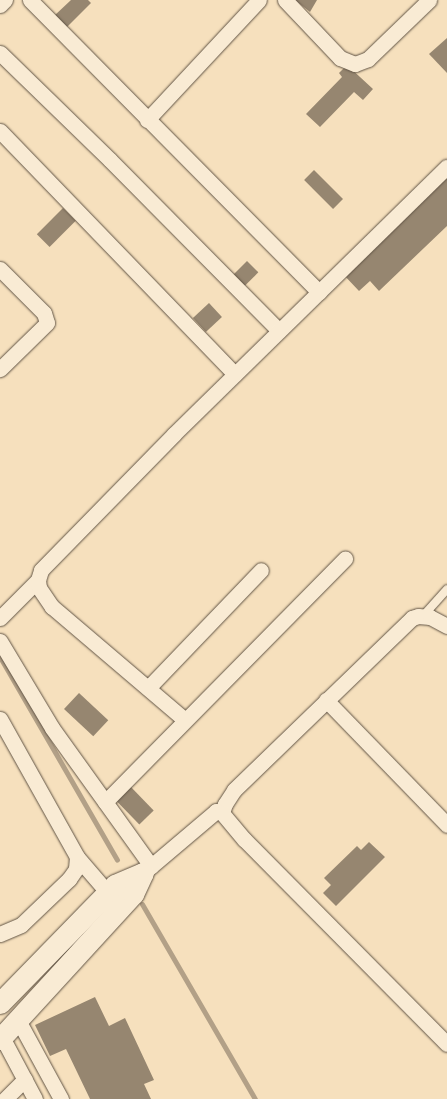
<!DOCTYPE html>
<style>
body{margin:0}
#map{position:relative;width:447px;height:1099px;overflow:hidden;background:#f6e0bd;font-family:"Old Standard TT",serif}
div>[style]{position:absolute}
.stream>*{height:5px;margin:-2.5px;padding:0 2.5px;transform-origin:2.5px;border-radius:2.5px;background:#b2a087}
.building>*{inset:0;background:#968670;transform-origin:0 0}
.roads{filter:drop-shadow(0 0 1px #615445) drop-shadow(0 0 1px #615445)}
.lane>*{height:8px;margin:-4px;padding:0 4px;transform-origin:4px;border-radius:4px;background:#f9ebd4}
.street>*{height:15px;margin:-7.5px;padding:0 7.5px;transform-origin:7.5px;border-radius:7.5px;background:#f9ebd4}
.secondary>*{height:21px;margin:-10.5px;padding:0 10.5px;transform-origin:10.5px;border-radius:10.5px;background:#f9ebd4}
span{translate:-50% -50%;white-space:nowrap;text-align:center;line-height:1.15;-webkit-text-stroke:4px #f9ebd4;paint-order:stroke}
</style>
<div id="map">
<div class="stream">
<i style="left:0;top:657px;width:234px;rotate:60deg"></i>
<i style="left:142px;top:904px;width:225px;rotate:59.9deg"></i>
</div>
<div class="building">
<i style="clip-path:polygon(71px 0,88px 0,91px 3px,66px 28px,54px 16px)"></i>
<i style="clip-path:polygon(295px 0,317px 0,310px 12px)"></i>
<i style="clip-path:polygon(447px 38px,447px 73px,429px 54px)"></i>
<i style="clip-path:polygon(347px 65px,373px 89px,363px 100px,354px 92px,320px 127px,306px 114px,342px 77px,339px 73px)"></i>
<i style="left:314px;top:170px;width:41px;height:14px;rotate:45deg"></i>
<i style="clip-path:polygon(447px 173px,447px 226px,379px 291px,370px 281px,359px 291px,342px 273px)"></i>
<i style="left:63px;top:208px;width:18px;height:37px;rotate:45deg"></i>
<i style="left:247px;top:261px;width:16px;height:23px;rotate:45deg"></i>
<i style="left:209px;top:303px;width:19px;height:22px;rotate:47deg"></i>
<i style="left:79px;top:693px;width:40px;height:22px;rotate:43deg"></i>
<i style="left:128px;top:784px;width:37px;height:20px;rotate:46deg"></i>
<i style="clip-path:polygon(369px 842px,385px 857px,336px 906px,323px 893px,331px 885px,324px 878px,357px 846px,361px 850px)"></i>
<i style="clip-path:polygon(95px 997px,109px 1026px,125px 1018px,154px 1080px,144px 1084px,151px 1099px,90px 1099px,66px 1049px,50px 1056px,35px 1025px)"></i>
</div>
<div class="roads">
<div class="lane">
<i style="left:423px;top:616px;width:36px;rotate:-48deg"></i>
</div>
<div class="street">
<i style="left:30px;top:0;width:411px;rotate:45.3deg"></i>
<i style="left:285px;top:0;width:80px;rotate:46.5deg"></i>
<i style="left:340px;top:58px;width:16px;rotate:22deg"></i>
<i style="left:355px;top:64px;width:14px;rotate:-21deg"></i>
<i style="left:368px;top:59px;width:85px;rotate:-44deg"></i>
<i style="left:0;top:5px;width:7px;rotate:-45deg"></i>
<i style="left:0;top:53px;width:153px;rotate:44.2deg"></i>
<i style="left:110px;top:160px;width:240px;rotate:45.3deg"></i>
<i style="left:147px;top:120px;width:164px;rotate:-47deg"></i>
<i style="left:0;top:131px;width:338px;rotate:46deg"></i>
<i style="left:0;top:269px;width:62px;rotate:45deg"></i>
<i style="left:44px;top:313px;width:10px;rotate:73deg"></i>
<i style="left:47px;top:323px;width:66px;rotate:135.6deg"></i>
<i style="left:0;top:618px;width:54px;rotate:-45deg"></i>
<i style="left:0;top:641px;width:101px;rotate:59.1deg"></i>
<i style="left:52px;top:728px;width:170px;rotate:54.3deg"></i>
<i style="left:148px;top:688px;width:163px;rotate:-46.2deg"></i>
<i style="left:326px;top:700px;width:174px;rotate:45.9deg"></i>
<i style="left:0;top:719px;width:158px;rotate:60.8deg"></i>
<i style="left:77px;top:857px;width:12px;rotate:95deg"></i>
<i style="left:76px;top:869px;width:12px;rotate:125deg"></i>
<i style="left:69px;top:879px;width:66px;rotate:136.2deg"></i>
<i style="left:21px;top:925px;width:23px;rotate:157deg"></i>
<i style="left:185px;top:720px;width:175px;rotate:-139.6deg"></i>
<i style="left:52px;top:607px;width:23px;rotate:-124deg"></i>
<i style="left:39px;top:588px;width:8px;rotate:-97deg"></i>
<i style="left:38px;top:580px;width:10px;rotate:-73deg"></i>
<i style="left:41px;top:570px;width:190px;rotate:-45.6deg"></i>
<i style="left:174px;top:434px;width:382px;rotate:-44.4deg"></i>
<i style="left:105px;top:802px;width:342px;rotate:-45.4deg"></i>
<i style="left:222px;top:813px;width:9px;rotate:-72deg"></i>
<i style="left:225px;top:804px;width:17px;rotate:-57deg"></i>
<i style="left:234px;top:790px;width:248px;rotate:-44deg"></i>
<i style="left:412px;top:618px;width:6px;rotate:-18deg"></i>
<i style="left:418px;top:616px;width:12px;rotate:5deg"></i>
<i style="left:430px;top:617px;width:19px;rotate:28deg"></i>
<i style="left:77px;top:857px;width:57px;rotate:49.3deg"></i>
<i style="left:143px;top:873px;width:96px;rotate:-40.3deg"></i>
<i style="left:216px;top:811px;width:6px;rotate:18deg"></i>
<i style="left:222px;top:813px;width:35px;rotate:50deg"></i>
<i style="left:245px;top:840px;width:287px;rotate:45.3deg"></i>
<i style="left:18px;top:1020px;width:90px;rotate:61.4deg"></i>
<i style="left:2px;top:1037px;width:70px;rotate:62deg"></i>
<i style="left:5px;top:1099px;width:28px;rotate:-45deg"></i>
</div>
<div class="secondary">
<i style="left:0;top:1003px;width:165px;rotate:-45.7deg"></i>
<i style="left:115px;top:885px;width:30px;rotate:-23deg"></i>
<i style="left:0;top:1039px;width:197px;rotate:-47.5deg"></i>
<i style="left:133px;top:894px;width:23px;rotate:-65deg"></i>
</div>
</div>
</div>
